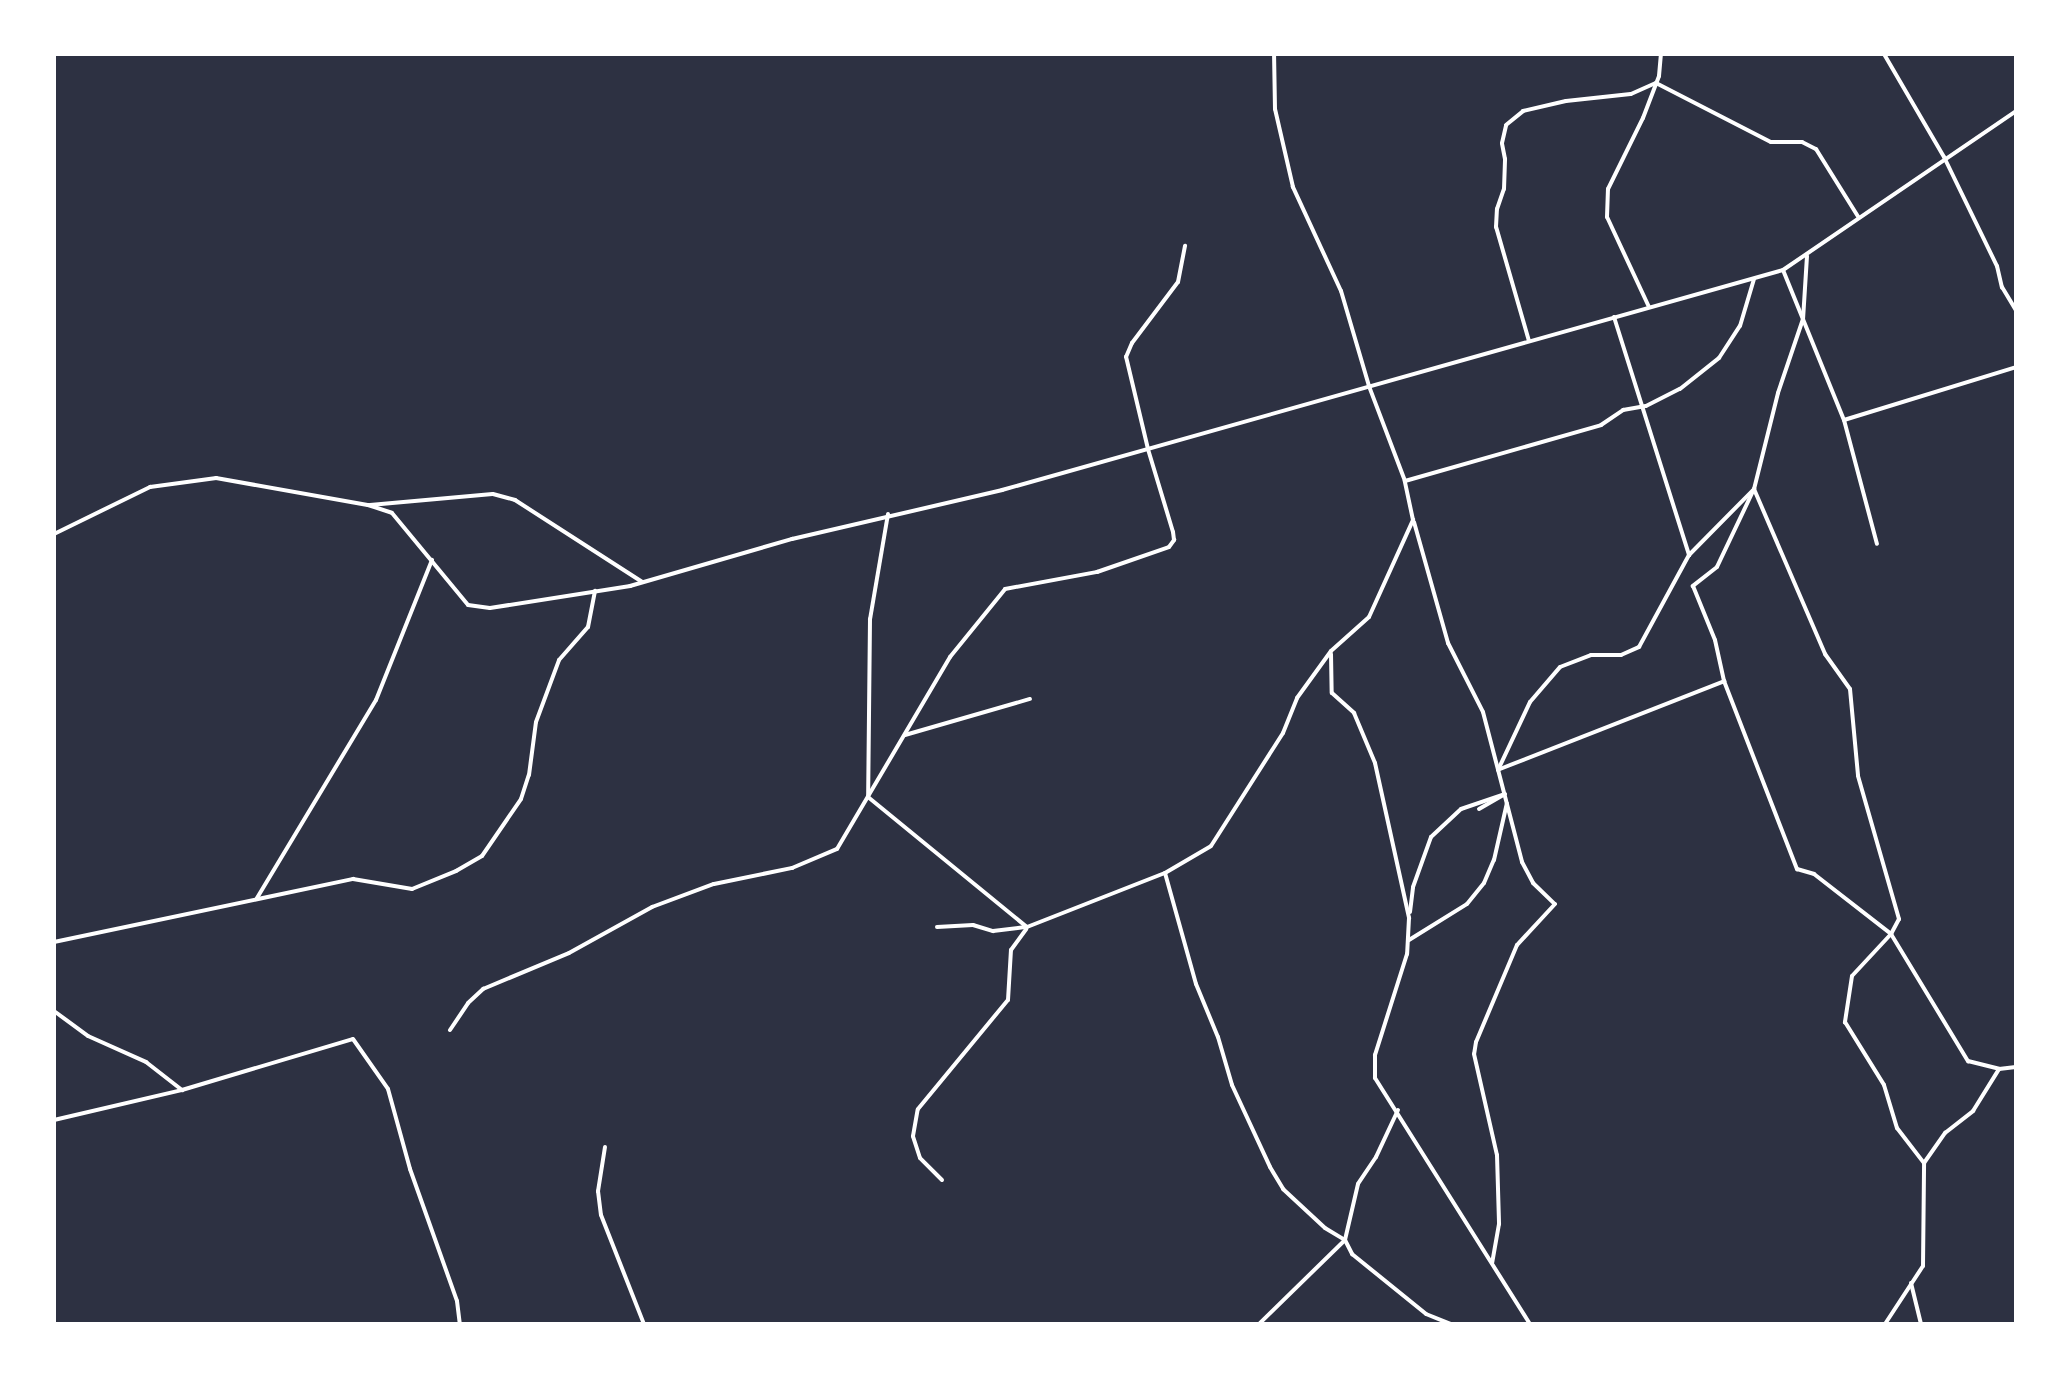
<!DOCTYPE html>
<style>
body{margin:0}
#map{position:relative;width:2070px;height:1378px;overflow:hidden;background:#2d3142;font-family:"Open Sans",sans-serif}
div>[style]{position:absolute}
.minor>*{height:4px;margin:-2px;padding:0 2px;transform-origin:2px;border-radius:2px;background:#fff}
span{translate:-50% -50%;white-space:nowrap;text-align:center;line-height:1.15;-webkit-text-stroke:8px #fff;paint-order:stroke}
.frame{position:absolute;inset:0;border:56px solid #fff;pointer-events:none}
</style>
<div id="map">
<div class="minor">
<i style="left:1884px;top:54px;width:119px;rotate:59.8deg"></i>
<i style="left:1944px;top:157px;width:121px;rotate:64.1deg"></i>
<i style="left:1997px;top:266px;width:22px;rotate:77deg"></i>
<i style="left:2002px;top:287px;width:27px;rotate:59deg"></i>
<i style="left:1807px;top:256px;width:63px;rotate:93.6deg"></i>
<i style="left:1803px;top:319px;width:78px;rotate:108.7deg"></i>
<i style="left:1778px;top:393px;width:99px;rotate:104deg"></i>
<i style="left:1754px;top:489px;width:86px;rotate:115.4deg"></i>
<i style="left:1717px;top:567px;width:31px;rotate:142deg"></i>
<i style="left:1693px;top:586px;width:58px;rotate:67.8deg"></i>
<i style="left:1715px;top:640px;width:42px;rotate:77.6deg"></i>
<i style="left:1724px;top:681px;width:202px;rotate:68.8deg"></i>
<i style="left:1797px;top:869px;width:18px;rotate:16deg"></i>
<i style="left:1814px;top:874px;width:98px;rotate:37.9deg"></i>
<i style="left:1891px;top:934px;width:149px;rotate:58.8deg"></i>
<i style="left:1968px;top:1061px;width:32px;rotate:14deg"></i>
<i style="left:1999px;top:1069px;width:17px;rotate:-7deg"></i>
<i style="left:1783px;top:270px;width:162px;rotate:67.9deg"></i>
<i style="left:1844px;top:420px;width:128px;rotate:75.1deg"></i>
<i style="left:1649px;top:307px;width:99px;rotate:-115deg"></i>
<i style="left:1607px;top:217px;width:28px;rotate:-88deg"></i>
<i style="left:1608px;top:189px;width:79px;rotate:-63.8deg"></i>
<i style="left:1643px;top:118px;width:45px;rotate:-69.1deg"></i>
<i style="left:1659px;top:76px;width:22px;rotate:-85deg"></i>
<i style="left:1614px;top:317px;width:250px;rotate:72.5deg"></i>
<i style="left:1529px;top:341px;width:119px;rotate:-106.1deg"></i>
<i style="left:1496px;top:227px;width:18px;rotate:-87deg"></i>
<i style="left:1497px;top:209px;width:21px;rotate:-71deg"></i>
<i style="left:1504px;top:189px;width:30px;rotate:-88deg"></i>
<i style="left:1505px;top:159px;width:16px;rotate:-101deg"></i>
<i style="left:1502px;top:143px;width:18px;rotate:-77deg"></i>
<i style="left:1506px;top:125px;width:22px;rotate:-39deg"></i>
<i style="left:1523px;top:111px;width:44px;rotate:-13.1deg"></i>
<i style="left:1566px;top:101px;width:65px;rotate:-6.1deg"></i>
<i style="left:1631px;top:94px;width:27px;rotate:-24deg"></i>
<i style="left:1656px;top:83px;width:129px;rotate:27.2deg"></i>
<i style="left:1771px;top:142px;width:31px"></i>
<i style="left:1802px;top:142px;width:16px;rotate:27deg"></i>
<i style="left:1816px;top:149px;width:81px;rotate:58.1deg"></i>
<i style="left:1844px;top:420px;width:180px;rotate:-17.1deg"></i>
<i style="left:1405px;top:481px;width:204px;rotate:-15.9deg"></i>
<i style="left:1601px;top:425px;width:27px;rotate:-34deg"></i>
<i style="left:1623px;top:410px;width:23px;rotate:-10deg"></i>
<i style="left:1646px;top:406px;width:38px;rotate:-27deg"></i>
<i style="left:1680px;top:389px;width:50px;rotate:-38.5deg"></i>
<i style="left:1719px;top:358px;width:38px;rotate:-57deg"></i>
<i style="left:1740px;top:326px;width:49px;rotate:-73.4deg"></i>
<i style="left:370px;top:505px;width:123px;rotate:-5.1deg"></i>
<i style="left:493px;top:494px;width:23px;rotate:15deg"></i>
<i style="left:515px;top:500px;width:151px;rotate:32.8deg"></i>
<i style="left:888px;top:514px;width:107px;rotate:99.7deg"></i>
<i style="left:870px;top:619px;width:178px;rotate:90.6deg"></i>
<i style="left:868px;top:797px;width:205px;rotate:39.3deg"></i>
<i style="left:1414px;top:522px;width:126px;rotate:74.3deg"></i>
<i style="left:1448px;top:643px;width:77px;rotate:63.1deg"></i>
<i style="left:1483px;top:712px;width:155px;rotate:75.4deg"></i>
<i style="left:1522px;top:862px;width:24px;rotate:62deg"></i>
<i style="left:1533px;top:883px;width:30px;rotate:44deg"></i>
<i style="left:1555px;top:904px;width:56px;rotate:132.8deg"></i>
<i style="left:1517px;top:945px;width:105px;rotate:112.9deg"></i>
<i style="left:1476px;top:1042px;width:12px;rotate:99deg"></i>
<i style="left:1474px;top:1054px;width:104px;rotate:77.2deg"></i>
<i style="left:1497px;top:1155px;width:69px;rotate:88.3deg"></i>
<i style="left:1499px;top:1224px;width:39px;rotate:100deg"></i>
<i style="left:54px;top:534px;width:107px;rotate:-26.1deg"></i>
<i style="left:150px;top:487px;width:67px;rotate:-7.8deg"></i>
<i style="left:216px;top:478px;width:154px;rotate:10.1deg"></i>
<i style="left:368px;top:505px;width:25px;rotate:18deg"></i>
<i style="left:392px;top:513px;width:119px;rotate:50.4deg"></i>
<i style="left:468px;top:605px;width:22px;rotate:8deg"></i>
<i style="left:490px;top:608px;width:142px;rotate:-8.9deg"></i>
<i style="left:630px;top:586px;width:169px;rotate:-16.2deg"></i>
<i style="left:792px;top:539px;width:216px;rotate:-13.1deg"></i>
<i style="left:1002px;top:490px;width:811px;rotate:-15.73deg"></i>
<i style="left:1783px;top:270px;width:282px;rotate:-34.3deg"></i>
<i style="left:1331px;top:654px;width:39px;rotate:89deg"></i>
<i style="left:1332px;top:693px;width:30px;rotate:42deg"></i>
<i style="left:1354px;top:713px;width:54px;rotate:67.2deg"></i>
<i style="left:1375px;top:763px;width:159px;rotate:77.6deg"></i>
<i style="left:1409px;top:918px;width:36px;rotate:93deg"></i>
<i style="left:1407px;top:954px;width:106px;rotate:107.6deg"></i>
<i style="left:1375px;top:1055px;width:23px;rotate:90deg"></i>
<i style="left:1375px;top:1078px;width:291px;rotate:57.8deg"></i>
<i style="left:905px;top:735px;width:130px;rotate:-16.1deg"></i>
<i style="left:1500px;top:769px;width:241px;rotate:-21.4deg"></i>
<i style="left:1498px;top:770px;width:75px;rotate:-64.8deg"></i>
<i style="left:1530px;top:702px;width:46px;rotate:-49.4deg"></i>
<i style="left:1560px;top:667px;width:33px;rotate:-21deg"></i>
<i style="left:1591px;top:655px;width:30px"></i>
<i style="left:1621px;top:655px;width:20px;rotate:-24deg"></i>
<i style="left:1639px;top:647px;width:105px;rotate:-61.5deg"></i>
<i style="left:1689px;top:555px;width:93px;rotate:-45.4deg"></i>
<i style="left:1754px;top:489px;width:180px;rotate:66.7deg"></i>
<i style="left:1825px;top:654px;width:43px;rotate:54.5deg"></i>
<i style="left:1850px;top:689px;width:87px;rotate:84.7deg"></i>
<i style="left:1858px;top:776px;width:149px;rotate:74deg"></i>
<i style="left:1899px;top:919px;width:17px;rotate:118deg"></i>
<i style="left:1891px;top:934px;width:57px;rotate:132.9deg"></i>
<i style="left:1852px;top:976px;width:47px;rotate:98.7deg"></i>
<i style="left:1845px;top:1022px;width:74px;rotate:58.2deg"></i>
<i style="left:1884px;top:1085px;width:45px;rotate:73.2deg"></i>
<i style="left:1897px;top:1128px;width:44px;rotate:52.4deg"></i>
<i style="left:1165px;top:873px;width:115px;rotate:74.4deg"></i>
<i style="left:1196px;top:984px;width:57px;rotate:67.5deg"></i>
<i style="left:1218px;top:1037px;width:50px;rotate:73.7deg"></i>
<i style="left:1232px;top:1085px;width:90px;rotate:65.1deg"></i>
<i style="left:1270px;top:1167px;width:26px;rotate:59deg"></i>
<i style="left:1283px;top:1189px;width:57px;rotate:42.9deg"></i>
<i style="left:1325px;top:1228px;width:23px;rotate:31deg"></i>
<i style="left:1345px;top:1240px;width:120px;rotate:135.7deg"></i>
<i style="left:257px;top:898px;width:231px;rotate:-59deg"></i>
<i style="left:376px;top:700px;width:151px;rotate:-68.2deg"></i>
<i style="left:1410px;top:912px;width:25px;rotate:-83deg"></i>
<i style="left:1413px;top:887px;width:53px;rotate:-70.2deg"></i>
<i style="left:1431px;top:837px;width:41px;rotate:-43deg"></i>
<i style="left:1461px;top:809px;width:46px;rotate:-18.8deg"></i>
<i style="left:1505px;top:794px;width:30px;rotate:150deg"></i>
<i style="left:937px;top:927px;width:36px;rotate:-3deg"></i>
<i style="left:973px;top:925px;width:21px;rotate:17deg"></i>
<i style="left:993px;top:931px;width:34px;rotate:-7deg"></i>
<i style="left:1027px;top:927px;width:148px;rotate:-21.4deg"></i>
<i style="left:1165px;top:873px;width:53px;rotate:-30.4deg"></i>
<i style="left:1211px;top:846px;width:134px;rotate:-57.5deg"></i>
<i style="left:1283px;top:733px;width:38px;rotate:-68deg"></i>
<i style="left:1297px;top:698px;width:58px;rotate:-54.1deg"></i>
<i style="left:1331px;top:651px;width:51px;rotate:-41.8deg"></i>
<i style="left:1369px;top:617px;width:107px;rotate:-65.6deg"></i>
<i style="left:1413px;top:520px;width:40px;rotate:-102deg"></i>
<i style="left:1405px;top:481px;width:102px;rotate:-110.8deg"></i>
<i style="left:1369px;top:386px;width:99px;rotate:-106.4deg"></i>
<i style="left:1341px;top:291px;width:115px;rotate:-114.8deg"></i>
<i style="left:1293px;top:187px;width:80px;rotate:-103deg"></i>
<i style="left:1275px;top:109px;width:55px;rotate:-91deg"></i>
<i style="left:1409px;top:940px;width:68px;rotate:-31.8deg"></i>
<i style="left:1467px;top:904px;width:27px;rotate:-51deg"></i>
<i style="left:1484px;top:883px;width:25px;rotate:-67deg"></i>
<i style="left:1494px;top:860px;width:58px;rotate:-77.2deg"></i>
<i style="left:54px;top:942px;width:306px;rotate:-11.9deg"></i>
<i style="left:353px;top:879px;width:60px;rotate:9.6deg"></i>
<i style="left:412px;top:889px;width:48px;rotate:-22.2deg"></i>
<i style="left:456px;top:871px;width:30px;rotate:-30deg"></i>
<i style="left:482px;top:856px;width:69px;rotate:-55.6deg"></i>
<i style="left:521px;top:799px;width:25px;rotate:-72deg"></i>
<i style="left:529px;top:775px;width:53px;rotate:-82.5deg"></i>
<i style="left:536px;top:722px;width:66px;rotate:-69.6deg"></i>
<i style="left:559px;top:660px;width:44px;rotate:-48.7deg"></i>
<i style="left:588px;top:627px;width:37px;rotate:-79deg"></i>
<i style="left:54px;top:1011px;width:42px;rotate:36.3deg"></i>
<i style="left:88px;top:1036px;width:64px;rotate:24.1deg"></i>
<i style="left:146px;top:1062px;width:46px;rotate:37.9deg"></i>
<i style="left:450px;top:1030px;width:32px;rotate:-56deg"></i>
<i style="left:468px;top:1003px;width:21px;rotate:-43deg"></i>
<i style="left:483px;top:989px;width:93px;rotate:-22.7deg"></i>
<i style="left:569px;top:953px;width:95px;rotate:-29deg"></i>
<i style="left:652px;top:907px;width:66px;rotate:-20.4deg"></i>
<i style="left:714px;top:884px;width:80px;rotate:-11.6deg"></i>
<i style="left:792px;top:868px;width:49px;rotate:-22.9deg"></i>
<i style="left:837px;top:849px;width:223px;rotate:-59.5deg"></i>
<i style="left:950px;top:657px;width:87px;rotate:-51deg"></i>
<i style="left:1005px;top:589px;width:94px;rotate:-10.5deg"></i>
<i style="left:1097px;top:572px;width:76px;rotate:-19.1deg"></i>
<i style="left:1169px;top:547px;width:9px;rotate:-54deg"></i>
<i style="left:1174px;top:540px;width:8px;rotate:-97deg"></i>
<i style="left:1173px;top:532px;width:87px;rotate:-106.8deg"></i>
<i style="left:1148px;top:449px;width:95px;rotate:-103.4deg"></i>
<i style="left:1126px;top:357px;width:15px;rotate:-67deg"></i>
<i style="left:1132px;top:343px;width:76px;rotate:-53deg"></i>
<i style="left:1178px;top:282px;width:37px;rotate:-79deg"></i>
<i style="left:1398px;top:1110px;width:52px;rotate:115.1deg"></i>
<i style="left:1376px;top:1157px;width:32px;rotate:124deg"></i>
<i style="left:1358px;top:1184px;width:57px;rotate:103.1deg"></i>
<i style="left:1345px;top:1240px;width:16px;rotate:63deg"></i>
<i style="left:1352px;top:1254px;width:95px;rotate:39deg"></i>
<i style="left:1426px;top:1314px;width:27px;rotate:22deg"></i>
<i style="left:54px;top:1120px;width:131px;rotate:-13.2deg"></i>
<i style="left:182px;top:1090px;width:178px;rotate:-16.6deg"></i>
<i style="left:353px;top:1039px;width:61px;rotate:55deg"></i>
<i style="left:388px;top:1089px;width:83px;rotate:74.6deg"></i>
<i style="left:410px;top:1169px;width:140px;rotate:70.4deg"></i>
<i style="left:457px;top:1301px;width:23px;rotate:83deg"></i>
<i style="left:605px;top:1147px;width:45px;rotate:99deg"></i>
<i style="left:598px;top:1191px;width:24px;rotate:83deg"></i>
<i style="left:601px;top:1215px;width:117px;rotate:68.5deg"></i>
<i style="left:942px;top:1180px;width:31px;rotate:-135deg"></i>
<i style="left:920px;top:1158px;width:23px;rotate:-108deg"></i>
<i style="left:913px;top:1136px;width:27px;rotate:-80deg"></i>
<i style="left:918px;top:1109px;width:141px;rotate:-50.5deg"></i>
<i style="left:1008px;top:1000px;width:50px;rotate:-86.6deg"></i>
<i style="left:1011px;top:950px;width:26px;rotate:-54deg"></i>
<i style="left:1911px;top:1283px;width:42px;rotate:76.3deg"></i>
<i style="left:1885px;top:1324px;width:69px;rotate:-56.8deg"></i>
<i style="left:1923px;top:1266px;width:103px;rotate:-89.4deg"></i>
<i style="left:1924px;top:1163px;width:37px;rotate:-55deg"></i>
<i style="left:1945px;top:1133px;width:36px;rotate:-38deg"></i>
<i style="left:1973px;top:1111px;width:49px;rotate:-58.2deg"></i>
</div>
<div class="frame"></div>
</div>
